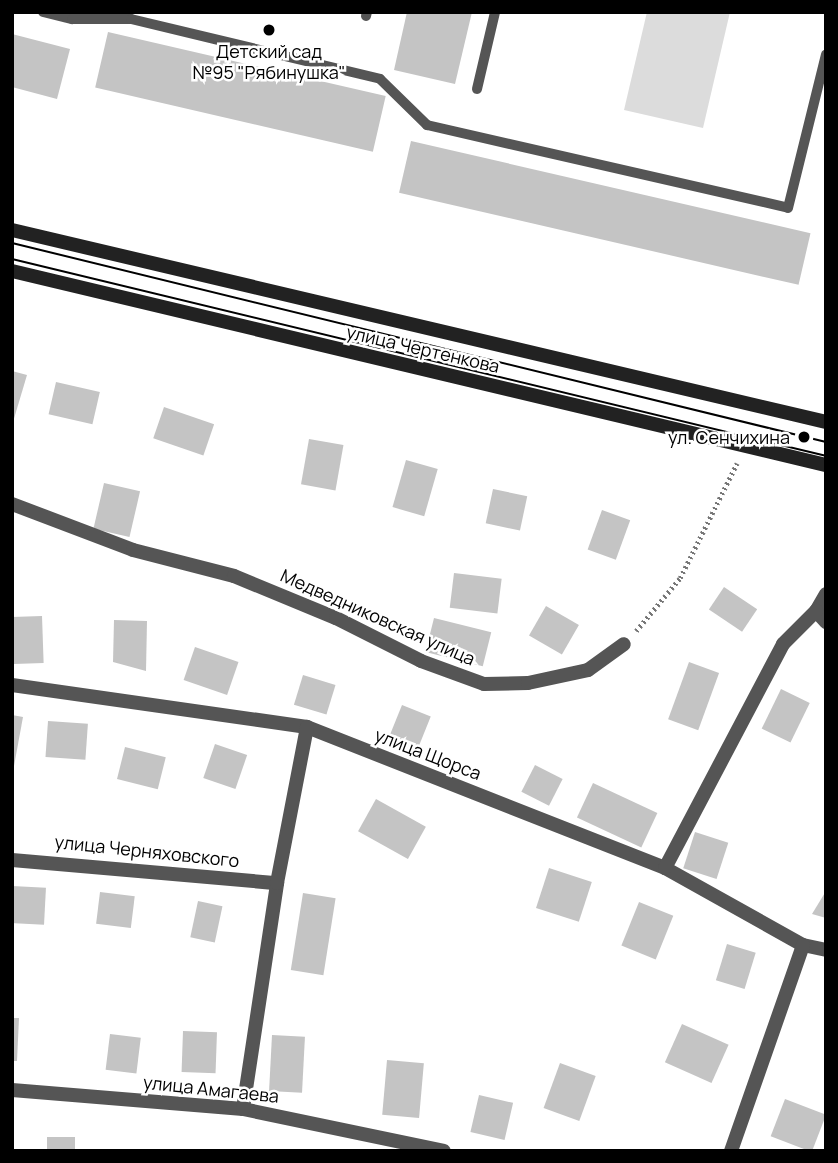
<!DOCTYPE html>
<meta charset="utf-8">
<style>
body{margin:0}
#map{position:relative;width:838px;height:1163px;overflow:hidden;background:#fff;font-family:Manrope,sans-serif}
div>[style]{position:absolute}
.green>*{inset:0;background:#dcdcdc}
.building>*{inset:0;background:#c4c4c4;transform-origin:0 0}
.path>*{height:4.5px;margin-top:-2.25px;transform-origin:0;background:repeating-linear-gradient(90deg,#777 0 2px,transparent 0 5.5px)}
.lane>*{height:10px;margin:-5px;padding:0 5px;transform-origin:5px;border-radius:5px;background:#555}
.street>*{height:14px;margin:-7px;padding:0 7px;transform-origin:7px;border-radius:7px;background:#555}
.secondary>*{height:14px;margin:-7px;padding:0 7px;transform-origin:7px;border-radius:7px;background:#222}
.tram>*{height:2px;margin:-1px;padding:0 1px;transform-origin:1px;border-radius:1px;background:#000}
.dots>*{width:19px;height:19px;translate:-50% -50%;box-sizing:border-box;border:4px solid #fff;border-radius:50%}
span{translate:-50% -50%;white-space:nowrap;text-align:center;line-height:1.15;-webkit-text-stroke:5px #fff;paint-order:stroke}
.poi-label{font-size:18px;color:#000}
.right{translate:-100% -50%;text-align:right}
.street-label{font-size:18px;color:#000}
.frame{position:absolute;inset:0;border:14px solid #000;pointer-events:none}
</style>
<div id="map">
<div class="green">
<i style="clip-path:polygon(647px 12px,730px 12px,703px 128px,624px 110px)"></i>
</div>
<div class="building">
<i style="clip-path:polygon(407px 12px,472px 12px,455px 84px,394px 70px)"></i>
<i style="left:108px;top:32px;width:285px;height:57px;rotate:13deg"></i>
<i style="clip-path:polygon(12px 34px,70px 49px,57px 99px,12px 87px)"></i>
<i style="left:411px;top:141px;width:410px;height:53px;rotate:13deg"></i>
<i style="clip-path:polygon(12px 371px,27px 375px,13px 422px,12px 421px)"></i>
<i style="left:56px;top:382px;width:45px;height:33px;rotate:13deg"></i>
<i style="left:164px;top:407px;width:53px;height:33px;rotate:19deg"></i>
<i style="left:309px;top:439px;width:35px;height:46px;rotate:10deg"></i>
<i style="left:406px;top:460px;width:33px;height:49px;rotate:16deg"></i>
<i style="left:104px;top:483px;width:37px;height:47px;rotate:13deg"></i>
<i style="left:493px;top:489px;width:35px;height:35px;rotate:12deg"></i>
<i style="left:602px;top:510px;width:30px;height:42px;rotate:20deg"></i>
<i style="left:454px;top:573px;width:48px;height:35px;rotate:7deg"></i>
<i style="left:724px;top:587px;width:40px;height:27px;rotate:34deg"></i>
<i style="left:546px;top:606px;width:38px;height:34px;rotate:30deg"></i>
<i style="left:42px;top:616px;width:47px;height:30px;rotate:88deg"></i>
<i style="left:434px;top:618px;width:59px;height:35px;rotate:14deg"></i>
<i style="clip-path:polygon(114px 620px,147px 621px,146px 671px,113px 662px)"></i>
<i style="left:195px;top:647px;width:46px;height:35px;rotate:19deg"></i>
<i style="left:689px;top:662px;width:32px;height:61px;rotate:20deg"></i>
<i style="left:303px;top:675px;width:34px;height:31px;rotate:17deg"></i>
<i style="left:781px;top:689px;width:32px;height:44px;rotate:26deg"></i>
<i style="left:402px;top:705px;width:31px;height:41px;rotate:22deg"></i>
<i style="clip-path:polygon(12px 715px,23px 717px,14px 766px,12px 766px)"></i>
<i style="left:48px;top:721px;width:40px;height:36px;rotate:4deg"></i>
<i style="left:215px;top:744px;width:34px;height:36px;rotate:19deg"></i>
<i style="left:125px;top:747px;width:42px;height:33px;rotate:14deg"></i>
<i style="left:535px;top:765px;width:31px;height:30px;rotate:27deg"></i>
<i style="left:593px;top:783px;width:71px;height:38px;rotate:25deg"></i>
<i style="left:376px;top:799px;width:57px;height:37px;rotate:29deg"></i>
<i style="left:695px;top:832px;width:35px;height:38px;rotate:18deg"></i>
<i style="left:549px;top:868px;width:45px;height:42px;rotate:18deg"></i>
<i style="left:12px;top:886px;width:34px;height:37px;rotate:3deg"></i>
<i style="clip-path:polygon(826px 891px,826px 918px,812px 914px)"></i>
<i style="left:100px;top:892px;width:35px;height:32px;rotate:7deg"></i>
<i style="left:303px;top:893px;width:33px;height:78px;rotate:9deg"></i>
<i style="left:198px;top:901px;width:25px;height:37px;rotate:12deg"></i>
<i style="left:639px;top:902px;width:37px;height:47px;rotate:22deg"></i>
<i style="left:727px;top:944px;width:30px;height:38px;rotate:17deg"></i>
<i style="clip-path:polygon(12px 1018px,19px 1018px,17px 1061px,12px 1061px)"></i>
<i style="left:682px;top:1024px;width:51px;height:42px;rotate:24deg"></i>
<i style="left:183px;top:1031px;width:34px;height:41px;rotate:2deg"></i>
<i style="left:110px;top:1034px;width:31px;height:36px;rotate:7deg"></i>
<i style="left:272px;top:1035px;width:33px;height:56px;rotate:3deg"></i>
<i style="left:387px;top:1060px;width:37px;height:55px;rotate:5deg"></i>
<i style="left:560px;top:1063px;width:38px;height:48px;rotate:20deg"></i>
<i style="left:479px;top:1095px;width:35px;height:38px;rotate:13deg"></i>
<i style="left:785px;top:1099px;width:44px;height:40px;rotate:21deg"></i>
<i style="left:47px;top:1137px;width:28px;height:14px"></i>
</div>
<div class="path">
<i style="left:636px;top:631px;width:69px;rotate:-50.3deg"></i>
<i style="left:680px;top:578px;width:128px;rotate:-63.6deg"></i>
</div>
<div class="lane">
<i style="left:43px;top:12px;width:30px;rotate:14deg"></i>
<i style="left:72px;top:19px;width:59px"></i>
<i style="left:131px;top:19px;width:256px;rotate:13.5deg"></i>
<i style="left:380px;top:79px;width:66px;rotate:44.4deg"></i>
<i style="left:427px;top:125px;width:370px;rotate:12.9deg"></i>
<i style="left:788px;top:208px;width:158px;rotate:-76.1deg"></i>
<i style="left:366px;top:16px;width:4px;rotate:-76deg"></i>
<i style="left:477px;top:89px;width:79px;rotate:-76.8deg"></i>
</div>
<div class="street">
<i style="left:12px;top:504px;width:129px;rotate:20.8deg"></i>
<i style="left:133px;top:550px;width:104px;rotate:14.4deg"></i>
<i style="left:234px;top:576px;width:110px;rotate:22.4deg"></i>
<i style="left:336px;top:618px;width:95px;rotate:26.8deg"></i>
<i style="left:421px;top:661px;width:67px;rotate:20.1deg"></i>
<i style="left:484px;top:684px;width:44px;rotate:-1.3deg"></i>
<i style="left:528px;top:683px;width:61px;rotate:-12.2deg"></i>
<i style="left:588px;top:670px;width:44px;rotate:-35.8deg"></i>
<i style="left:826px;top:594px;width:20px;rotate:120deg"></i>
<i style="left:816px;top:611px;width:15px;rotate:48deg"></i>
<i style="left:12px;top:685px;width:298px;rotate:8.1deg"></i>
<i style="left:307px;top:727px;width:385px;rotate:21.5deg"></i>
<i style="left:665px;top:868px;width:158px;rotate:29.2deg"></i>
<i style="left:803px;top:945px;width:24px;rotate:12deg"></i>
<i style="left:12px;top:860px;width:266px;rotate:5deg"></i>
<i style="left:665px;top:868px;width:253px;rotate:-62.2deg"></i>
<i style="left:783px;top:644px;width:47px;rotate:-45deg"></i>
<i style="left:12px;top:1090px;width:232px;rotate:4.7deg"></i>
<i style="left:243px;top:1109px;width:205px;rotate:11.8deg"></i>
<i style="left:243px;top:1109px;width:229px;rotate:-81.4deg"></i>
<i style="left:277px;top:883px;width:159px;rotate:-79.1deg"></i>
<i style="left:731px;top:1151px;width:218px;rotate:-70.7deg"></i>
</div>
<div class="secondary">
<i style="left:12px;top:230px;width:836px;rotate:13.27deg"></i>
<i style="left:12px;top:271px;width:837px;rotate:13.41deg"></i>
</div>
<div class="tram">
<i style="left:12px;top:243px;width:838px;rotate:13.74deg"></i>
<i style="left:12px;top:259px;width:837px;rotate:13.6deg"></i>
</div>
<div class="dots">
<i style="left:269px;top:30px;background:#000"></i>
<i style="left:804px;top:437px;background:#000"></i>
</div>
<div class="poi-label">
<span style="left:269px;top:62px">Детский сад<br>№95 "Рябинушка"</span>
<span class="right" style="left:790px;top:437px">ул. Сенчихина</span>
</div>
<div class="street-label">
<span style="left:423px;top:349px;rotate:13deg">улица Чертенкова</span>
<span style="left:378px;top:617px;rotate:24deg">Медведниковская улица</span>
<span style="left:428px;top:754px;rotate:21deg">улица Щорса</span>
<span style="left:147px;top:851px;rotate:6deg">улица Черняховского</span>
<span style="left:211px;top:1089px;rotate:6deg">улица Амагаева</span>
</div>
<div class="frame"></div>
</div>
